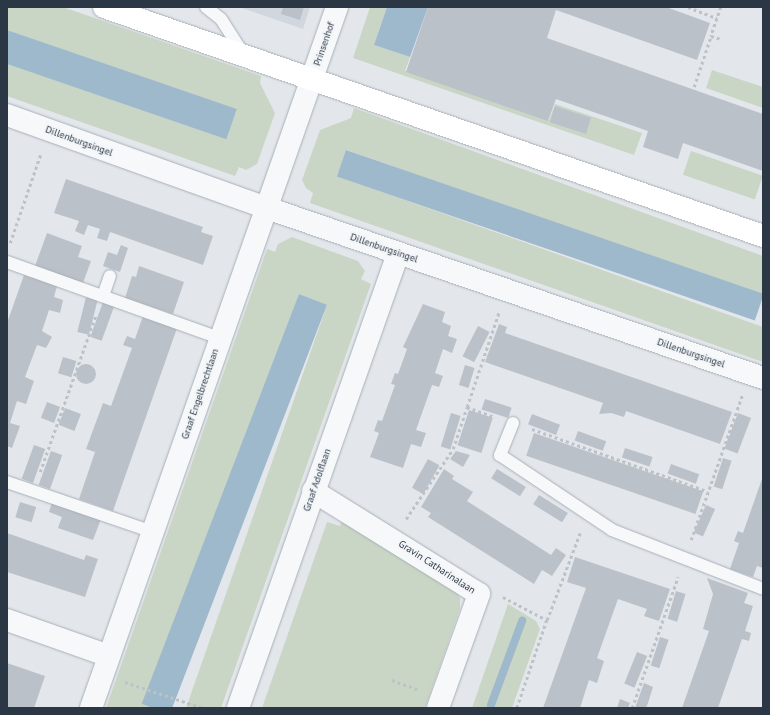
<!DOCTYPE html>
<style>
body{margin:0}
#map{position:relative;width:770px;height:715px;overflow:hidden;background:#e3e7ec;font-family:"PT Sans",sans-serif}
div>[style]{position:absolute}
.built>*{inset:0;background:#d1d7de}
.green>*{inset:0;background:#cad6c5;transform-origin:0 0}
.water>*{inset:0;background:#9fb9cc;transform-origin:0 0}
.stream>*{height:8px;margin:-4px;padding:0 4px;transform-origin:4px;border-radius:4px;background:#9fb9cc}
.building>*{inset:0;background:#bbc1c9;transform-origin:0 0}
.round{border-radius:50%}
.path>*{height:2.5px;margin-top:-1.25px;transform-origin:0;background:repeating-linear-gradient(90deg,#bdc2c7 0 3px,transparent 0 6px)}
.roads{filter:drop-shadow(0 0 1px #a8afb6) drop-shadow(0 0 1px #a8afb6)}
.lane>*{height:12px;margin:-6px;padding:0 6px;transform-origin:6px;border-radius:6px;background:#f6f8fa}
.street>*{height:22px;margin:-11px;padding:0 11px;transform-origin:11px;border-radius:11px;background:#f6f8fa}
.secondary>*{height:22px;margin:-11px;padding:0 11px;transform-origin:11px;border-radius:11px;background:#fff}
span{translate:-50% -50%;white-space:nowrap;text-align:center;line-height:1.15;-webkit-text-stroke:4px #f3f6f9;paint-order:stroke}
.street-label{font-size:10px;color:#2b3744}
.frame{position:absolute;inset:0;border:8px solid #2b3744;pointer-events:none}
</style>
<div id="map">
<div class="built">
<i style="clip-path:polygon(239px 7px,310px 7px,303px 29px)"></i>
</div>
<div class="green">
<i style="clip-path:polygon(7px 7px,63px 7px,261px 76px,260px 83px,275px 113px,257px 164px,246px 170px,239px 167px,235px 176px,7px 96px,7px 62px,225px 137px,236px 111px,7px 30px)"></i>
<i style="clip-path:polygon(370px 7px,387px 7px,374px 45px,410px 57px,405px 71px,549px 120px,555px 104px,642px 133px,634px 155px,353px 58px)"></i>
<i style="clip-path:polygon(712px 70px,763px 87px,763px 108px,706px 88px)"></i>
<i style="clip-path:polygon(354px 108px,763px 256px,763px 296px,347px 150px,337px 176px,763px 327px,763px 362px,310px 203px,313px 193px,306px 188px,302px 180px,320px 130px,351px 118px)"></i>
<i style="left:691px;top:151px;width:76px;height:25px;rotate:19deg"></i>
<i style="clip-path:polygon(292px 237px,358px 261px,365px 271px,361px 279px,371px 284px,221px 708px,186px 708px,327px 305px,299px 294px,154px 708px,106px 708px,267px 249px,275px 252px,278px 244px)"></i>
<i style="clip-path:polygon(342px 518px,454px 588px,460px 598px,460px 609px,425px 708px,262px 708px,327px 522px,340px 526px)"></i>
<i style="clip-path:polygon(508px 604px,536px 621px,540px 629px,512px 708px,472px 708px)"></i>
</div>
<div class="water">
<i style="clip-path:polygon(387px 7px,428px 7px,410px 57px,374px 45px)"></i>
<i style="left:7px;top:30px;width:243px;height:32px;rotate:19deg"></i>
<i style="left:346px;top:150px;width:442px;height:28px;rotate:19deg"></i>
<i style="left:299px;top:294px;width:30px;height:439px;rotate:21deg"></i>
</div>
<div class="stream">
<i style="left:491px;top:705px;width:90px;rotate:-69.7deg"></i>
</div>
<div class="building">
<i style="clip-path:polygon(283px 7px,304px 7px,300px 20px,281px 14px)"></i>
<i style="clip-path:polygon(428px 7px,666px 7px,710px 23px,697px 60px,556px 10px,547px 38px,763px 114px,763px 171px,683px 143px,678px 159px,643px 147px,648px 131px,556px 99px,548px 121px,406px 72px)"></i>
<i style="left:555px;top:106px;width:38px;height:17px;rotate:18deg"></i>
<i style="clip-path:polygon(66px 179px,203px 227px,201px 232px,213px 236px,203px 265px,110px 232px,107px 241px,97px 238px,100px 229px,88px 225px,84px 235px,75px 231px,79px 221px,54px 213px)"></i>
<i style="clip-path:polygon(47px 233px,82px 246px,78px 257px,91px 261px,83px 283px,35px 266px)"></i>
<i style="clip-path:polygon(121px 245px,128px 248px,120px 272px,103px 266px,108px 252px,117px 255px)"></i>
<i style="clip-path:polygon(139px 266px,184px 282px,173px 314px,125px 298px,132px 276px,136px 277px)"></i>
<i style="clip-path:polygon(24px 275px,57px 286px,54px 297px,63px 300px,60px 313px,49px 310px,42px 331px,52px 337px,46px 348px,37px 345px,25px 377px,34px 381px,26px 404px,17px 401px,10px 423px,20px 426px,12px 448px,7px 446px,7px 323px)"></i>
<i style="left:86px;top:297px;width:12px;height:36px;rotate:14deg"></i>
<i style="left:103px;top:302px;width:12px;height:37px;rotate:20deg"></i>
<i style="clip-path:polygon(423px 304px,445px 312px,442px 322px,451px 326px,448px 336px,457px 339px,452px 353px,443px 349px,435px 373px,443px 376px,439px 387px,432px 385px,416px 430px,426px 433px,421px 447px,411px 444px,403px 468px,370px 457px,379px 433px,374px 431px,378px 420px,382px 421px,395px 385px,391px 384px,395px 373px,398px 374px,407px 349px,403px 347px)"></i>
<i style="clip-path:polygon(143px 316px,177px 328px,113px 511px,79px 499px,95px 452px,86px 449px,103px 403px,111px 406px,132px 348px,123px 345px,127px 336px,135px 339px)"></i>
<i style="clip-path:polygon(499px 324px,507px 327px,505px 333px,732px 412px,720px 444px,626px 411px,624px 417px,611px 413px,599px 414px,603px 403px,485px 362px)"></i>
<i style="left:478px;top:326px;width:13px;height:34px;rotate:27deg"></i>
<i style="left:63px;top:357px;width:14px;height:17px;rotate:17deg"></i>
<i class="round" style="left:76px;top:364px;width:20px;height:20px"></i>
<i style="left:465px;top:365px;width:10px;height:21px;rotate:17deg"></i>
<i style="left:485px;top:399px;width:28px;height:11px;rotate:18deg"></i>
<i style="left:47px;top:402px;width:14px;height:17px;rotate:21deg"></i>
<i style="left:65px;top:408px;width:17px;height:18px;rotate:21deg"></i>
<i style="left:469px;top:410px;width:25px;height:37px;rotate:18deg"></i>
<i style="left:451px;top:413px;width:10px;height:35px;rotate:17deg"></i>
<i style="left:738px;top:413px;width:14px;height:38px;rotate:21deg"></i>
<i style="left:532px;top:414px;width:30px;height:11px;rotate:21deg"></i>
<i style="left:578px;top:431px;width:30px;height:10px;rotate:20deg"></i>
<i style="left:534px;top:433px;width:179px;height:24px;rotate:19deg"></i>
<i style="left:34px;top:445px;width:12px;height:36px;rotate:20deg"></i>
<i style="left:625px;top:448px;width:29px;height:10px;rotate:18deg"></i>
<i style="left:51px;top:451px;width:12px;height:36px;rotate:20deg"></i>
<i style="clip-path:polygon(456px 451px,470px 455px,463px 467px,450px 459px)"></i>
<i style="left:723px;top:458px;width:9px;height:30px;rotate:18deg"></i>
<i style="left:428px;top:459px;width:13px;height:33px;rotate:29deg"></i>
<i style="left:671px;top:464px;width:30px;height:10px;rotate:20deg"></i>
<i style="clip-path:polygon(444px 469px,454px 476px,452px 479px,473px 492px,467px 501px,551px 555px,556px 548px,566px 555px,552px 576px,542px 570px,534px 584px,428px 517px,431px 513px,421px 507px)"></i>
<i style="left:497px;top:469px;width:34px;height:11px;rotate:32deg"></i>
<i style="clip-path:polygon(763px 476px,763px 568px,757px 566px,753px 577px,730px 569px,739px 543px,734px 541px,738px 531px,743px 533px)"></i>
<i style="left:539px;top:495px;width:34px;height:11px;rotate:32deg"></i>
<i style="left:20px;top:502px;width:17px;height:16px;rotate:17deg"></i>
<i style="clip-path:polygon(52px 502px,101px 519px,93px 540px,58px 528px,62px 517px,49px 512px)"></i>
<i style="left:706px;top:505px;width:10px;height:30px;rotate:24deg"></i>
<i style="clip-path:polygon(7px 533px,84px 560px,86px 555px,98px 559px,85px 597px,7px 572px)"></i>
<i style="clip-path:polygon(575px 557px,670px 589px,659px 621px,644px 616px,647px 609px,618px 599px,597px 658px,604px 661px,597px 683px,589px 680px,580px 708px,543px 708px,586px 588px,567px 582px)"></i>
<i style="clip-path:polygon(707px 578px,748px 593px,744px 603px,753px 606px,745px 631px,751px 633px,749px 641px,742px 639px,718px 708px,682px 708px,709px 631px,703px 629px,713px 594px)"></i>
<i style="left:676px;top:591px;width:10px;height:29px;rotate:17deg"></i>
<i style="left:660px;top:637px;width:9px;height:30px;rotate:18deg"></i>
<i style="left:637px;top:652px;width:11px;height:34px;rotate:22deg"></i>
<i style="clip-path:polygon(7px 663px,45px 676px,34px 708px,8px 708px)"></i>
<i style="clip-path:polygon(644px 683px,653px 687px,648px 703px,646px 708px,635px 708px)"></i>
<i style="clip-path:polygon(620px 699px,630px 703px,628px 708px,617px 708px)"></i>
</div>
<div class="path">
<i style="left:688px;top:7px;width:31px;rotate:21deg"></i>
<i style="left:721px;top:7px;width:31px;rotate:109deg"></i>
<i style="left:711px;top:36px;width:10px;rotate:17deg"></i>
<i style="left:694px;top:87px;width:54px;rotate:-71.6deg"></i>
<i style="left:10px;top:243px;width:95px;rotate:-71deg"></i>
<i style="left:467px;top:407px;width:100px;rotate:-71.4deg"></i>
<i style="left:532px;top:429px;width:186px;rotate:19.5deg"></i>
<i style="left:40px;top:472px;width:167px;rotate:-70.4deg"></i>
<i style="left:406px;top:519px;width:84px;rotate:-56.1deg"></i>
<i style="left:453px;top:449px;width:44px;rotate:-71.6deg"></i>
<i style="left:467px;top:407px;width:30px;rotate:20deg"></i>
<i style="left:691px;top:540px;width:153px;rotate:-70.5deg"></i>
<i style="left:503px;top:597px;width:50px;rotate:27.6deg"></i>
<i style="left:547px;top:620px;width:93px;rotate:108.8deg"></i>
<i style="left:547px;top:620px;width:93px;rotate:-69.2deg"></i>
<i style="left:392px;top:680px;width:29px;rotate:20deg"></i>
<i style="left:125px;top:682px;width:82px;rotate:18.4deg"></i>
<i style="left:632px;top:708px;width:139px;rotate:-70.7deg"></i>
</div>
<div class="roads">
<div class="lane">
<i style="left:206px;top:7px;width:19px;rotate:39deg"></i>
<i style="left:221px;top:19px;width:43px;rotate:57.4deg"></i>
<i style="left:7px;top:262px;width:225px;rotate:19.7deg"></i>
<i style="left:103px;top:296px;width:21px;rotate:-71deg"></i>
<i style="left:513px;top:423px;width:35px;rotate:112deg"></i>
<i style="left:500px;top:455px;width:135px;rotate:33.8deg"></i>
<i style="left:612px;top:530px;width:162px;rotate:21.3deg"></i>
<i style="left:7px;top:482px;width:154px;rotate:18.9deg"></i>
</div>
<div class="street">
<i style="left:7px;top:115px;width:276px;rotate:19.7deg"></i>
<i style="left:267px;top:208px;width:524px;rotate:18.92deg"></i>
<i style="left:313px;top:491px;width:195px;rotate:31.8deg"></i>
<i style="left:479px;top:594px;width:121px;rotate:109.8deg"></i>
<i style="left:7px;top:620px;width:108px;rotate:19.4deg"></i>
<i style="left:91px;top:708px;width:743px;rotate:-70.66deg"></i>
<i style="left:238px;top:708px;width:482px;rotate:-70.6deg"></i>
</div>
<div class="secondary">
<i style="left:104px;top:7px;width:698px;rotate:19.16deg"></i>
</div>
</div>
<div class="street-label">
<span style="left:324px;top:44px;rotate:-71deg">Prinsenhof</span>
<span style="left:79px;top:141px;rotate:20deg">Dillenburgsingel</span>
<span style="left:384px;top:248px;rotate:19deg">Dillenburgsingel</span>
<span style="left:691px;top:353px;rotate:19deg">Dillenburgsingel</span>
<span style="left:200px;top:394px;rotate:-71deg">Graaf Engelbrechtlaan</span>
<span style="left:317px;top:480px;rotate:-71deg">Graaf Adolflaan</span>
<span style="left:437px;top:567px;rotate:33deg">Gravin Catharinalaan</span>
</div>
<div class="frame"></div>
</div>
